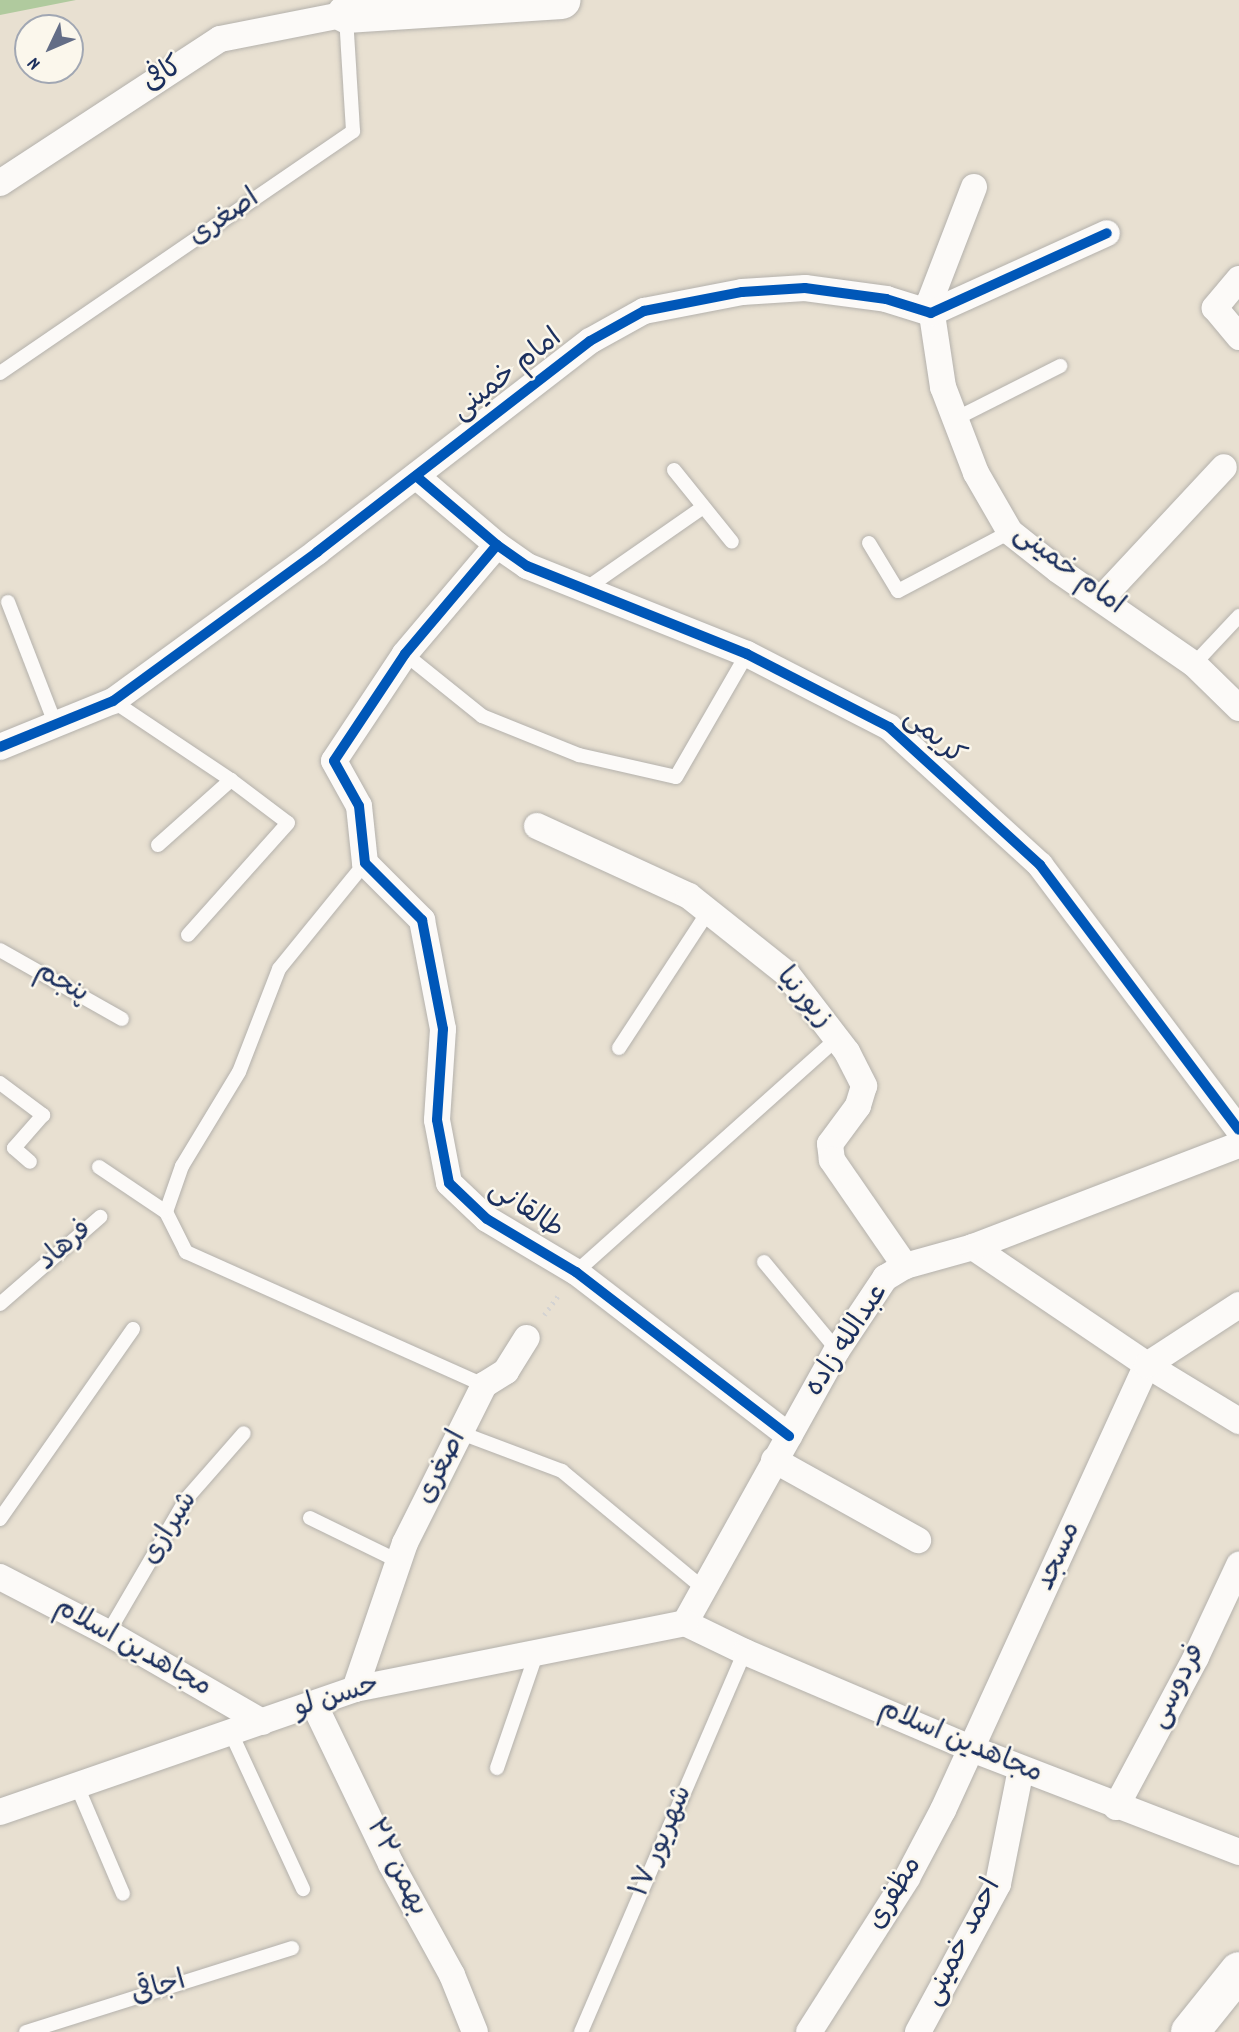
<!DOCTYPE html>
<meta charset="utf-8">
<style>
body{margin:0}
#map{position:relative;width:1239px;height:2032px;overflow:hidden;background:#e8e0d1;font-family:Dekko,"Playpen Sans Arabic",sans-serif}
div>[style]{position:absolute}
.forest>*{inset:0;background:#b0ca9e}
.path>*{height:4.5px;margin-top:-2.25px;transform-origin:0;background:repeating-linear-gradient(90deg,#d4d3d2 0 2px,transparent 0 7px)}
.roads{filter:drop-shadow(0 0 2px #b4b1ac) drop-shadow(0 0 2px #b4b1ac)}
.lane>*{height:14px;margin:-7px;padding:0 7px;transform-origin:7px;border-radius:7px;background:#fcfaf8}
.street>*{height:26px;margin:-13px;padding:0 13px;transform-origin:13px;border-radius:13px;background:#fcfaf8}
.secondary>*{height:38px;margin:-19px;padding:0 19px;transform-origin:19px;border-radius:19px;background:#fcfaf8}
.cycleway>*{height:10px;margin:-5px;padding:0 5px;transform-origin:5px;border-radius:5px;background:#0057b8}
span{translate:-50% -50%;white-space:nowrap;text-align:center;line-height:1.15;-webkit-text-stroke:5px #fbf7ec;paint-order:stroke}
.street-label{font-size:28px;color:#1b2f5e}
.north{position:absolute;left:14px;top:14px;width:70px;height:70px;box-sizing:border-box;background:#fbf7ec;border:2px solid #a1a7b3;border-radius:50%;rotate:226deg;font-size:19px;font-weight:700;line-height:28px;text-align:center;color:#1b2f5e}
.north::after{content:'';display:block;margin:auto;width:24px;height:32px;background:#636d86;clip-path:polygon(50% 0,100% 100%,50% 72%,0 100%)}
</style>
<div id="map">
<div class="forest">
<i style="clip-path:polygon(0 0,76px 0,0 15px)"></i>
</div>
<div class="path">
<i style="left:544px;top:1315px;width:24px;rotate:-54deg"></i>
</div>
<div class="roads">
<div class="lane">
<i style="left:0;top:373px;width:428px;rotate:-34.4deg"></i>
<i style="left:353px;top:131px;width:116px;rotate:-93.5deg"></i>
<i style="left:955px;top:419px;width:118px;rotate:-26.8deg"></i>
<i style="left:674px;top:470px;width:92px;rotate:51.1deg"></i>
<i style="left:869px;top:543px;width:56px;rotate:58.9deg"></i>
<i style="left:898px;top:591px;width:127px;rotate:-27.8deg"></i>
<i style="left:584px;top:590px;width:144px;rotate:-34.8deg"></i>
<i style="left:8px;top:602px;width:133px;rotate:68.8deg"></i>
<i style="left:405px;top:654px;width:99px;rotate:38.8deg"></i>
<i style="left:482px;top:716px;width:105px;rotate:21.9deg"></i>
<i style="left:579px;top:755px;width:99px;rotate:12.8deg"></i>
<i style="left:676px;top:777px;width:142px;rotate:-60deg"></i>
<i style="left:1194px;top:664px;width:66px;rotate:-46.8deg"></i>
<i style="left:113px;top:701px;width:142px;rotate:33.8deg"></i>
<i style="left:231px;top:780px;width:71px;rotate:37deg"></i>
<i style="left:288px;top:823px;width:150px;rotate:131.8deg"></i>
<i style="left:158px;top:845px;width:98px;rotate:-41.7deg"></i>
<i style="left:365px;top:863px;width:136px;rotate:129.1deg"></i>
<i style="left:279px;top:969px;width:110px;rotate:111.2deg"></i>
<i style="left:239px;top:1072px;width:110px;rotate:121.2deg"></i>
<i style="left:182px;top:1166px;width:49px;rotate:109.2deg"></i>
<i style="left:166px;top:1212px;width:45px;rotate:63.4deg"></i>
<i style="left:186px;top:1252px;width:326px;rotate:24.1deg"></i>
<i style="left:0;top:950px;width:140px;rotate:29.5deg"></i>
<i style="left:619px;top:1048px;width:163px;rotate:-56.8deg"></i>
<i style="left:0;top:1083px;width:54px;rotate:36.7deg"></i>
<i style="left:43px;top:1115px;width:44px;rotate:131.3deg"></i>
<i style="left:14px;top:1148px;width:21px;rotate:41deg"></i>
<i style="left:99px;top:1167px;width:81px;rotate:33.9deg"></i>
<i style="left:764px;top:1262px;width:114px;rotate:50.3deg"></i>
<i style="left:576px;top:1272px;width:350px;rotate:-41.8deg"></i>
<i style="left:0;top:1304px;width:133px;rotate:-41deg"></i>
<i style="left:461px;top:1433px;width:108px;rotate:20.6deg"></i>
<i style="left:562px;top:1471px;width:183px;rotate:39.7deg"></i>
<i style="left:310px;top:1518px;width:98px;rotate:26deg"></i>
<i style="left:0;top:1519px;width:232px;rotate:-55deg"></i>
<i style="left:108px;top:1633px;width:156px;rotate:-59.7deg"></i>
<i style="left:187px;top:1498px;width:86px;rotate:-48.8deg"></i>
<i style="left:231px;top:1733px;width:172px;rotate:65.2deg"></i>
<i style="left:497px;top:1768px;width:123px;rotate:-71deg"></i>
<i style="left:77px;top:1786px;width:117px;rotate:66.9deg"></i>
<i style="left:26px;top:2032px;width:279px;rotate:-17.5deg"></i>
<i style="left:581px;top:2032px;width:414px;rotate:-66.7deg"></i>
</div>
<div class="street">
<i style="left:0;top:183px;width:263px;rotate:-33.2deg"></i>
<i style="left:220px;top:39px;width:128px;rotate:-11.2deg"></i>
<i style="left:974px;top:187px;width:122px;rotate:111.1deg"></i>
<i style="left:930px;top:301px;width:87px;rotate:81.4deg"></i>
<i style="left:943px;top:387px;width:92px;rotate:69deg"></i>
<i style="left:976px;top:473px;width:68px;rotate:60deg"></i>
<i style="left:1010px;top:532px;width:61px;rotate:38.4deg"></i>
<i style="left:1058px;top:570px;width:165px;rotate:34.7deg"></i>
<i style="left:1194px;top:664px;width:63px;rotate:44.4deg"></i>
<i style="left:1239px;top:279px;width:38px;rotate:130deg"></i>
<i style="left:1215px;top:308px;width:38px;rotate:50deg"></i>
<i style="left:416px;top:476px;width:106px;rotate:40.4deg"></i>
<i style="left:497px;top:545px;width:37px;rotate:35deg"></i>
<i style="left:527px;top:566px;width:237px;rotate:21.8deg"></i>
<i style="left:747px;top:654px;width:160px;rotate:27.2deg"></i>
<i style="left:889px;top:727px;width:205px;rotate:42.4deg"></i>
<i style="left:1040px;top:865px;width:331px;rotate:53.1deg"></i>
<i style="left:497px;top:545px;width:143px;rotate:130.2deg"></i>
<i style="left:405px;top:654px;width:128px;rotate:123.6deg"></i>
<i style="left:334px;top:761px;width:51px;rotate:60.9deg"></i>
<i style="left:359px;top:806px;width:57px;rotate:84deg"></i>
<i style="left:365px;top:863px;width:81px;rotate:45deg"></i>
<i style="left:422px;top:920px;width:111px;rotate:79.1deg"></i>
<i style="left:443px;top:1029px;width:91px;rotate:93.8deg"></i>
<i style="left:437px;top:1120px;width:64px;rotate:79.2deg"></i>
<i style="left:449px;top:1183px;width:52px;rotate:43.5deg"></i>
<i style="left:487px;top:1219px;width:104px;rotate:30.8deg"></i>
<i style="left:576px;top:1272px;width:269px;rotate:37.6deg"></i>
<i style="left:1101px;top:599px;width:180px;rotate:-47deg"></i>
<i style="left:0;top:747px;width:122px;rotate:-22.2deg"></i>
<i style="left:113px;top:701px;width:253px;rotate:-36.1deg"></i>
<i style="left:317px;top:552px;width:345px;rotate:-37.7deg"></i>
<i style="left:590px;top:341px;width:62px;rotate:-29.1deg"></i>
<i style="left:644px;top:311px;width:100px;rotate:-11deg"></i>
<i style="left:742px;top:292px;width:63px;rotate:-3.6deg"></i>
<i style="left:805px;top:288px;width:82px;rotate:7.7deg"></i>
<i style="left:886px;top:299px;width:47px;rotate:17.3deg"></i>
<i style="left:931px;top:313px;width:193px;rotate:-24.4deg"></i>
<i style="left:537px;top:826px;width:167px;rotate:24.7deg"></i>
<i style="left:689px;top:896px;width:125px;rotate:38.5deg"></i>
<i style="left:787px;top:974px;width:98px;rotate:52.4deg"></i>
<i style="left:847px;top:1052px;width:38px;rotate:63deg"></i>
<i style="left:864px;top:1086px;width:21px;rotate:107deg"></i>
<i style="left:858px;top:1106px;width:47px;rotate:126.4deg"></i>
<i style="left:830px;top:1144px;width:16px;rotate:83deg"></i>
<i style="left:832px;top:1160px;width:129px;rotate:55.4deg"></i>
<i style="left:973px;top:1247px;width:210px;rotate:34.1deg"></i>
<i style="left:1147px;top:1365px;width:108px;rotate:31.3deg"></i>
<i style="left:774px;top:1460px;width:165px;rotate:29.1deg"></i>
<i style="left:0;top:1577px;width:122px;rotate:27.4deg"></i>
<i style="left:108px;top:1633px;width:178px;rotate:30deg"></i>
<i style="left:685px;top:1623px;width:312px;rotate:-60.9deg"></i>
<i style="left:837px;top:1350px;width:87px;rotate:-56.3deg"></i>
<i style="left:885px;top:1278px;width:23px;rotate:-31deg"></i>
<i style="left:905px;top:1266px;width:71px;rotate:-15.6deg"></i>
<i style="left:973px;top:1247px;width:285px;rotate:-21deg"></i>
<i style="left:685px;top:1623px;width:67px;rotate:25.8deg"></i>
<i style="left:745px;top:1652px;width:247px;rotate:23.1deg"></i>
<i style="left:972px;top:1749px;width:286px;rotate:21.1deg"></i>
<i style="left:355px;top:1689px;width:154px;rotate:-71.1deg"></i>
<i style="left:405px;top:1543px;width:177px;rotate:-63.4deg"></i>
<i style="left:484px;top:1385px;width:26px;rotate:-32deg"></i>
<i style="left:506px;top:1371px;width:39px;rotate:-58deg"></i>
<i style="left:314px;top:1704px;width:178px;rotate:64.3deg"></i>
<i style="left:391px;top:1864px;width:127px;rotate:61.2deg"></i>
<i style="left:452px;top:1975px;width:61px;rotate:68deg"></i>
<i style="left:1116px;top:1807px;width:170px;rotate:-61.9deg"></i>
<i style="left:1196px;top:1657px;width:102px;rotate:-64.9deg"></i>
<i style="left:0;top:1812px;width:376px;rotate:-19.1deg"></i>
<i style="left:355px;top:1689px;width:337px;rotate:-11.3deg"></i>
<i style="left:809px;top:2032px;width:183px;rotate:-57.5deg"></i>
<i style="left:907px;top:1878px;width:77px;rotate:-62.1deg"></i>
<i style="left:943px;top:1810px;width:490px;rotate:-65.4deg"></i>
<i style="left:1147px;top:1365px;width:110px;rotate:-33.1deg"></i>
<i style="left:918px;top:2032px;width:168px;rotate:-61.6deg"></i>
<i style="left:998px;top:1884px;width:117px;rotate:-78.7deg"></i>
</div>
<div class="secondary">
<i style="left:346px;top:14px;width:216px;rotate:-3.7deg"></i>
<i style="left:1190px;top:2032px;width:78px;rotate:-51.2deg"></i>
</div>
</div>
<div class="cycleway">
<i style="left:416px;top:476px;width:106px;rotate:40.4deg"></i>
<i style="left:497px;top:545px;width:37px;rotate:35deg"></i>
<i style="left:527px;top:566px;width:237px;rotate:21.8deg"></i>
<i style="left:747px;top:654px;width:160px;rotate:27.2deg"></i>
<i style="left:889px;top:727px;width:205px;rotate:42.4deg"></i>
<i style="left:1040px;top:865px;width:331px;rotate:53.1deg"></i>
<i style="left:497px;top:545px;width:143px;rotate:130.2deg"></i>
<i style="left:405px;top:654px;width:128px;rotate:123.6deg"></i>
<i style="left:334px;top:761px;width:51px;rotate:60.9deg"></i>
<i style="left:359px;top:806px;width:57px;rotate:84deg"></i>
<i style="left:365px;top:863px;width:81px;rotate:45deg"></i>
<i style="left:422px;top:920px;width:111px;rotate:79.1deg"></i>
<i style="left:443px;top:1029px;width:91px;rotate:93.8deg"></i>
<i style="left:437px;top:1120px;width:64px;rotate:79.2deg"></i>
<i style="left:449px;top:1183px;width:52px;rotate:43.5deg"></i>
<i style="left:487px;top:1219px;width:104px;rotate:30.8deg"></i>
<i style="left:576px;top:1272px;width:269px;rotate:37.6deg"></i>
<i style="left:0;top:747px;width:122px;rotate:-22.2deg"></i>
<i style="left:113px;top:701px;width:253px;rotate:-36.1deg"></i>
<i style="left:317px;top:552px;width:345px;rotate:-37.7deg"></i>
<i style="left:590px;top:341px;width:62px;rotate:-29.1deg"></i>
<i style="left:644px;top:311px;width:100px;rotate:-11deg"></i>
<i style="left:742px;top:292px;width:63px;rotate:-3.6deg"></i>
<i style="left:805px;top:288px;width:82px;rotate:7.7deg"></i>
<i style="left:886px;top:299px;width:47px;rotate:17.3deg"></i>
<i style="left:931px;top:313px;width:193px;rotate:-24.4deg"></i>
</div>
<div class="street-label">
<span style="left:164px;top:76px;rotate:-33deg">کافی</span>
<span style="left:225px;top:219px;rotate:-34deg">اصغری</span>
<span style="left:508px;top:376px;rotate:-38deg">امام خمینی</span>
<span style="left:1068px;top:571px;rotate:37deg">امام خمینی</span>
<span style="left:933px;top:738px;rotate:41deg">کریمی</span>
<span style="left:61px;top:984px;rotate:29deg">پنجم</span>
<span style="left:803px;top:999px;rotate:49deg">زیورنیا</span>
<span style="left:525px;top:1211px;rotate:34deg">طالقانی</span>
<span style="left:66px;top:1247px;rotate:-41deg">فرهاد</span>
<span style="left:848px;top:1341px;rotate:-57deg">عبدالله زاده</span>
<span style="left:443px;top:1468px;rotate:-63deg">اصغری</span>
<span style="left:171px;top:1529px;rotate:-58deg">شیرازی</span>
<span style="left:1060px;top:1557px;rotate:-66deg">مسجد</span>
<span style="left:132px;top:1649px;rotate:29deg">مجاهدین اسلام</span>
<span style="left:1179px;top:1687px;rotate:-63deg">فردوسی</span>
<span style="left:337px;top:1698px;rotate:-17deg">حسن لو</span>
<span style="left:960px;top:1743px;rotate:23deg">مجاهدین اسلام</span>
<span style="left:663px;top:1842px;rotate:-67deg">۱۷ شهریور</span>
<span style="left:395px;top:1868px;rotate:63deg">۲۲ بهمن</span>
<span style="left:896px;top:1894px;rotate:-59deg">مظفری</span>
<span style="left:964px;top:1943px;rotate:-63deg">احمد خمینی</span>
<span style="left:159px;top:1990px;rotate:-17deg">اجاقی</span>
</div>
<div class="north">N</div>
</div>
